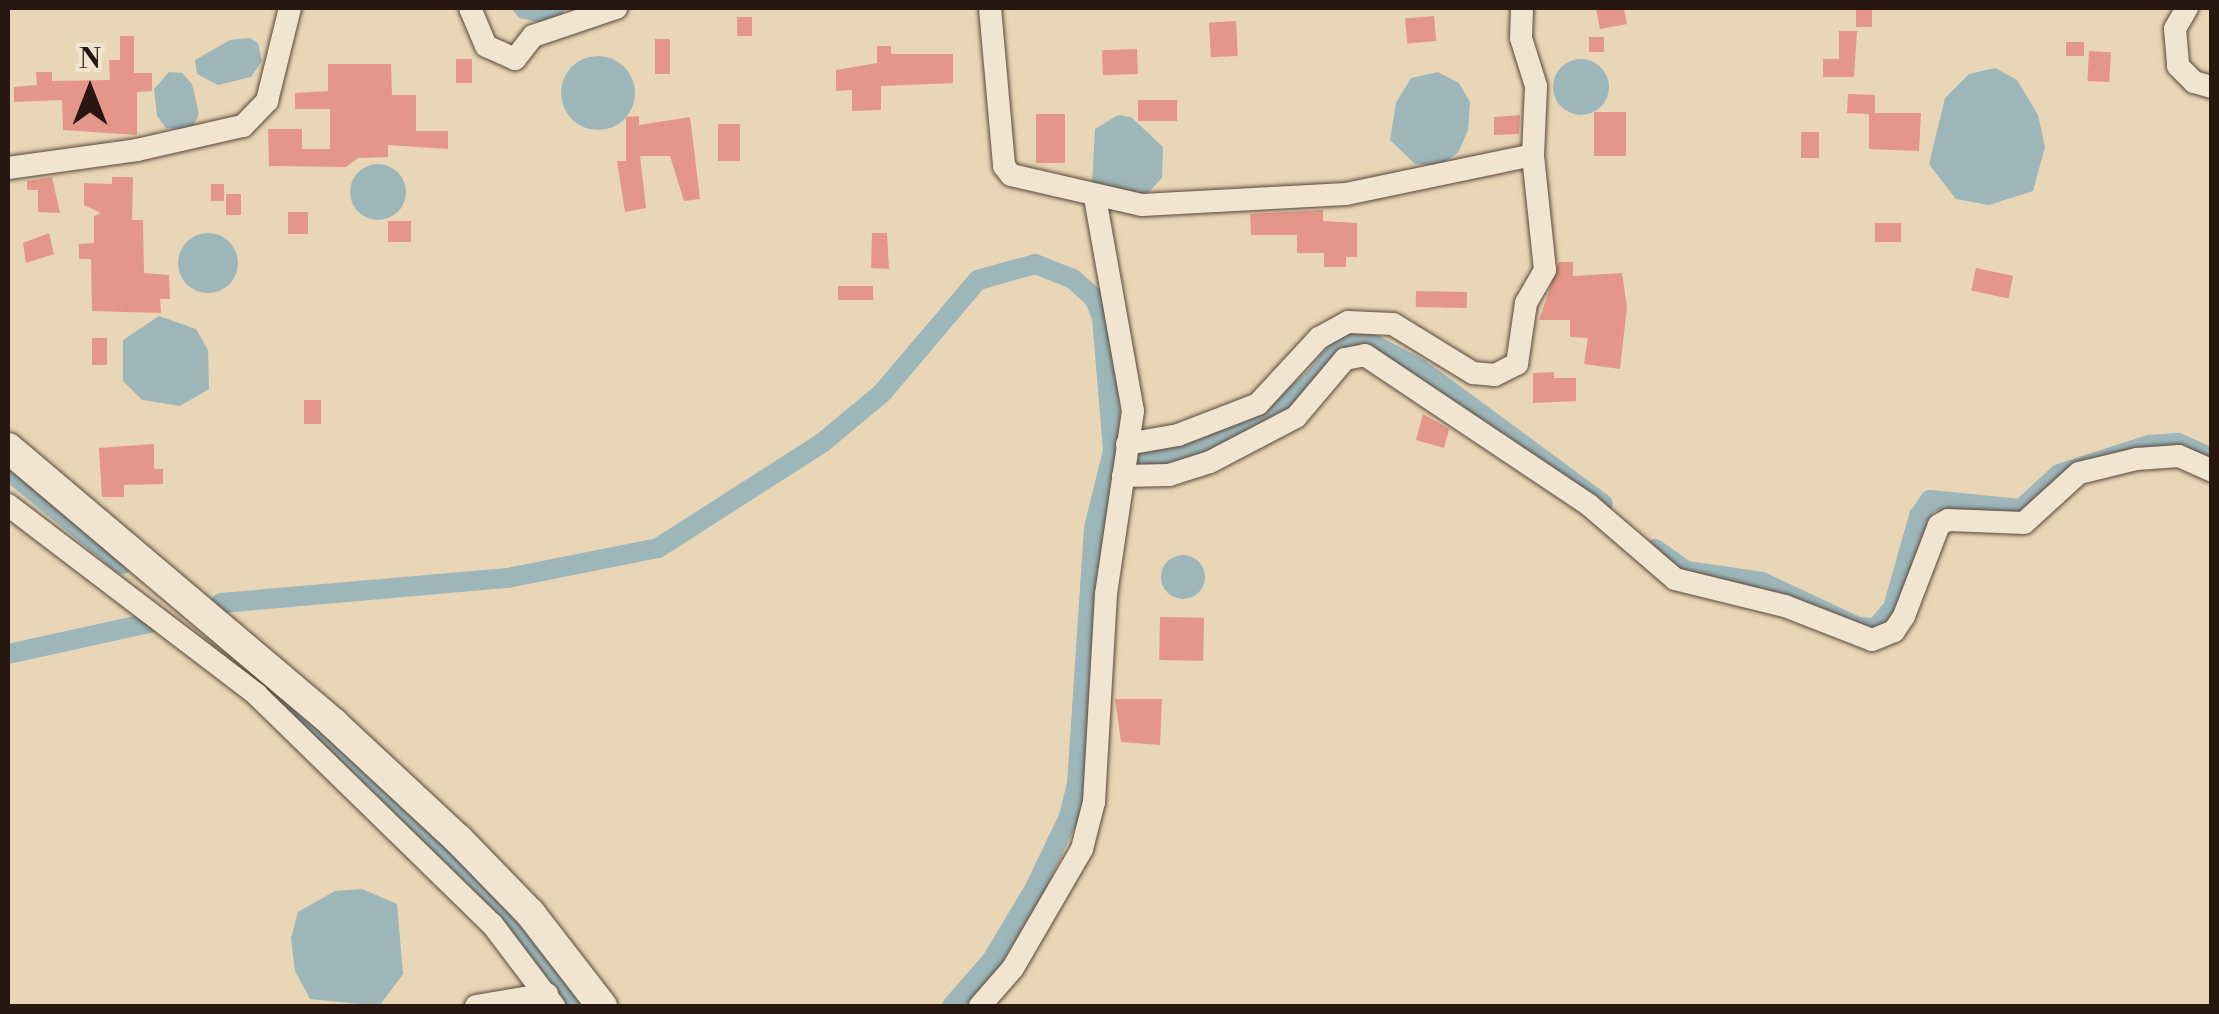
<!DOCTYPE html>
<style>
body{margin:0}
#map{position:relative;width:2219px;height:1014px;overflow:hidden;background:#e9d6b6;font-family:"Libre Bodoni",serif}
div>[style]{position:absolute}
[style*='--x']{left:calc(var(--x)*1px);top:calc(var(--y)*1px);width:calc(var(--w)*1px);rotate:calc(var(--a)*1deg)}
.water>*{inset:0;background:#9db6ba}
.round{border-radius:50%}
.canal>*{height:20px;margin:-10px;padding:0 10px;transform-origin:10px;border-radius:10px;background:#9db6ba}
.building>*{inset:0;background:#e49688;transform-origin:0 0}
.roads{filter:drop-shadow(0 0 2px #58473a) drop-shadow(0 0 2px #58473a)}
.street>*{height:22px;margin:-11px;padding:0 11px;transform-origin:11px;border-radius:11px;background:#f1e4d0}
.secondary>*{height:30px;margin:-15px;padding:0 15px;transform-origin:15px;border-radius:15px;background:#f1e4d0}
span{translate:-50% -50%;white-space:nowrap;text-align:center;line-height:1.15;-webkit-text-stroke:8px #f1e4d0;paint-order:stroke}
.frame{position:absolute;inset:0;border:10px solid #271710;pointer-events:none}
.north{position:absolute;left:40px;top:40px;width:100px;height:100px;-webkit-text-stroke:8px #f1e4d0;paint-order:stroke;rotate:0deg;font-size:28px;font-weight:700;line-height:40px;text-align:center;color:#271710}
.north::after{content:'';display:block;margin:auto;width:35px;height:45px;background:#271710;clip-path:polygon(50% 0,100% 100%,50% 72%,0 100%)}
</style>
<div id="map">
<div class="water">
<i style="clip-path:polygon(511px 8px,565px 8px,562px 17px,539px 22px,519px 18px)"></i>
<i style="clip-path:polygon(250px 38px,258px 43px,262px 61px,251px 77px,218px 85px,197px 74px,195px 60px,230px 40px)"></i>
<i class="round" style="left:561px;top:56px;width:74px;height:74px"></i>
<i class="round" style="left:1553px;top:59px;width:56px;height:56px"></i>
<i style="clip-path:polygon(1995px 68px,2017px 80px,2038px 115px,2045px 147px,2033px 191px,1989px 205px,1956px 199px,1929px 164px,1945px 98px,1969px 74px)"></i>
<i style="clip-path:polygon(169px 72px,182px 73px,192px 84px,199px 114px,191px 130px,166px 128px,157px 116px,154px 89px)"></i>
<i style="clip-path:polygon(1438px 72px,1459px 83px,1470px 102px,1468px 130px,1458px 153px,1438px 166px,1415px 164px,1390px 140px,1396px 103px,1411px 78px)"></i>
<i style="clip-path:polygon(1118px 115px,1131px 117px,1163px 147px,1162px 178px,1146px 195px,1092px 184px,1095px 129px)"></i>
<i class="round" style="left:350px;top:164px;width:56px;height:56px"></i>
<i class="round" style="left:178px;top:233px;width:60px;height:60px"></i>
<i style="clip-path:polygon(159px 316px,196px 329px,208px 350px,209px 389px,180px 406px,142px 400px,123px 381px,123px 340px)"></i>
<i class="round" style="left:1161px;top:555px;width:44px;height:44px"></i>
<i style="clip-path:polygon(362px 889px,397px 904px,403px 974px,379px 1006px,310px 999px,295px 971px,291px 938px,298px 912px,335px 891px)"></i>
</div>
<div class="canal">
<i style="--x:1138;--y:461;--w:80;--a:-14.6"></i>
<i style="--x:1215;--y:441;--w:55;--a:-25.6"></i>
<i style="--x:1265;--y:417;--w:56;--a:-37.1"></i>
<i style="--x:1310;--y:383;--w:55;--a:-49.4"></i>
<i style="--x:1346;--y:341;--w:15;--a:-11"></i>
<i style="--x:1361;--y:338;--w:67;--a:27.7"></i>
<i style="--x:1420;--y:369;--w:227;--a:36.4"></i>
<i style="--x:8;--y:470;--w:148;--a:39.5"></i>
<i style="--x:1655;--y:549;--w:39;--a:35"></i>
<i style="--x:1687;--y:571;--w:76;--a:8.3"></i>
<i style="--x:1762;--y:582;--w:106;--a:25.1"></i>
<i style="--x:1858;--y:627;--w:18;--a:3"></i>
<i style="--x:1876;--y:628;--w:26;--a:-50"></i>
<i style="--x:1893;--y:608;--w:96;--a:-74.2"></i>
<i style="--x:1919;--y:516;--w:19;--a:-55"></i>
<i style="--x:1930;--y:500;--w:91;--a:5.6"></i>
<i style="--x:2021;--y:509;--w:52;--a:-42.6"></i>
<i style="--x:2059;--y:474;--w:95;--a:-17.9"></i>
<i style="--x:2149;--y:445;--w:29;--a:-4"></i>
<i style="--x:2178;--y:443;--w:37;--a:24"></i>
<i style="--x:221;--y:603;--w:288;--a:-5"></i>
<i style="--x:508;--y:578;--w:153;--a:-11.3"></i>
<i style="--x:658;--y:548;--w:195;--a:-32.6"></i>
<i style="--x:822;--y:443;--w:78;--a:-39.8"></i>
<i style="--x:882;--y:393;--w:148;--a:-49.7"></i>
<i style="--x:978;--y:280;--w:59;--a:-15.7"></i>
<i style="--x:1035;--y:264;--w:41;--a:21.5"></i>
<i style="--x:1073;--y:279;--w:28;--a:42"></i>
<i style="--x:1094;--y:298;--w:21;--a:67"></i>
<i style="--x:1102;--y:317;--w:134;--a:85.3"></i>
<i style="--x:1113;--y:451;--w:79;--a:103.9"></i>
<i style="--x:1094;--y:528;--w:257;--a:93.8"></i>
<i style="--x:1077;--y:784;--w:36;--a:104"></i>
<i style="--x:1068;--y:819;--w:76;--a:115.6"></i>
<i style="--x:1035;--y:888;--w:84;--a:120.8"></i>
<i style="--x:992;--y:960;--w:61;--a:131"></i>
<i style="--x:8;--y:654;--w:148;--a:-12.4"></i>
<i style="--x:286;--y:702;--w:127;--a:41.8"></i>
<i style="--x:381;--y:787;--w:153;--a:45.8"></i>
<i style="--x:488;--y:897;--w:139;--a:51.7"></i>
</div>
<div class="building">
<i style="clip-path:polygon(1596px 8px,1624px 8px,1627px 24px,1600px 29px)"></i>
<i style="left:1856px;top:8px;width:16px;height:19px"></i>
<i style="left:1434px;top:16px;width:25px;height:29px;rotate:85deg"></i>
<i style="left:737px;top:17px;width:15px;height:19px"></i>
<i style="left:1236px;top:21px;width:35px;height:27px;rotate:87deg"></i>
<i style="clip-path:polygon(1839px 31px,1857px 31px,1854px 77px,1823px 77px,1823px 59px,1839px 59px)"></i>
<i style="clip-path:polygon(120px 36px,134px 36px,134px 73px,152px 73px,152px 91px,137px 92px,137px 135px,63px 130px,62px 100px,14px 102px,14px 87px,37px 85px,36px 72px,52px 72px,52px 81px,110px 80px,109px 60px,120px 60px)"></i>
<i style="left:1589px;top:37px;width:15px;height:15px"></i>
<i style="left:655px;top:39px;width:15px;height:35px"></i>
<i style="left:2066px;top:42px;width:18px;height:14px"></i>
<i style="clip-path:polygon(877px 46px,891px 46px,891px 54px,953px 54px,953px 83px,881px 86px,881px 110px,852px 111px,852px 90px,836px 91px,836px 70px,877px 63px)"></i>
<i style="left:1137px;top:49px;width:25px;height:35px;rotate:88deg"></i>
<i style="left:2089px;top:51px;width:22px;height:30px;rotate:3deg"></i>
<i style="left:456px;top:59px;width:16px;height:24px"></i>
<i style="clip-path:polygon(328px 64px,391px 64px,392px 95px,416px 95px,416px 131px,448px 131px,448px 149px,388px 145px,388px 157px,358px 158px,346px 167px,269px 166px,268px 129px,302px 129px,302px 149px,330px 149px,330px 109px,295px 109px,295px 93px,328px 91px)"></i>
<i style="clip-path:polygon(1848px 94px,1875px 95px,1875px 113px,1921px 113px,1919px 151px,1869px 149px,1869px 114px,1847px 113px)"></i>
<i style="left:1138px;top:100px;width:39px;height:21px"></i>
<i style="left:1594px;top:112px;width:32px;height:44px"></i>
<i style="left:1036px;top:114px;width:29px;height:49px"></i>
<i style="clip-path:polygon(1520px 115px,1519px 134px,1494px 135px,1494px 117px)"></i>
<i style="clip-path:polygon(639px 116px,639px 125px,690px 117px,700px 199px,684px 201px,670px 156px,640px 156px,646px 208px,625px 212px,617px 161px,626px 161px,626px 117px)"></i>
<i style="left:718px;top:124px;width:22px;height:37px"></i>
<i style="left:1801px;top:132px;width:18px;height:26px"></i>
<i style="clip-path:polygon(52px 177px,60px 213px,38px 212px,38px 190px,27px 190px,27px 181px)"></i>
<i style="clip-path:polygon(112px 177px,133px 177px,132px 220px,143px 220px,144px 273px,169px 275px,170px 299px,160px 299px,161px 313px,92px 311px,91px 259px,79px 259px,79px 244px,94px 243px,94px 216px,101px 213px,84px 205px,84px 183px,112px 184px)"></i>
<i style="left:211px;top:184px;width:13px;height:17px"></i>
<i style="left:226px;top:194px;width:15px;height:21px"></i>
<i style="clip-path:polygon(1323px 210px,1323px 221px,1357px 223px,1357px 257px,1346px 257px,1346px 267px,1324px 267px,1324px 253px,1297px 253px,1297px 235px,1251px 235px,1250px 214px)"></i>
<i style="left:288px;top:212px;width:20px;height:22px"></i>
<i style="left:388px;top:221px;width:23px;height:21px"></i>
<i style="left:1875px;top:223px;width:26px;height:19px"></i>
<i style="clip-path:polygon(49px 233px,54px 254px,26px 263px,23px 243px)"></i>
<i style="clip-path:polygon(872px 233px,887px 233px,889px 269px,871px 268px)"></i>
<i style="clip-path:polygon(1559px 262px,1573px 262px,1573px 276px,1622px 273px,1627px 307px,1620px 369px,1584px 364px,1588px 338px,1570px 337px,1570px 320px,1539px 320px)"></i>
<i style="left:1976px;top:268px;width:38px;height:23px;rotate:12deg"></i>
<i style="left:838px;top:286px;width:35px;height:14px"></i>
<i style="left:1416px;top:291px;width:51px;height:16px;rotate:1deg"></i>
<i style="left:92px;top:338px;width:15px;height:27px"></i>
<i style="clip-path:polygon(1554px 372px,1554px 378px,1576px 378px,1576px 401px,1533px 403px,1533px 373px)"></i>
<i style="left:304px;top:400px;width:17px;height:24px"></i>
<i style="clip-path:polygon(1423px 414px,1449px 429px,1444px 448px,1416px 440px)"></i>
<i style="clip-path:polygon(154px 444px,154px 469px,163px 469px,163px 484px,124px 485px,124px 497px,102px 497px,99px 448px)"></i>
<i style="left:1160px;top:617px;width:44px;height:43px;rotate:1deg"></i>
<i style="clip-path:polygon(1115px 699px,1162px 699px,1160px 745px,1121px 742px)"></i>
</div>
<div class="roads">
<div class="street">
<i style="--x:470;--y:8;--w:41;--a:67.2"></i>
<i style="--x:486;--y:46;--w:32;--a:24"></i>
<i style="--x:515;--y:59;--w:29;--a:-52"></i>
<i style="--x:533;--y:36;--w:88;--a:-18.6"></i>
<i style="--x:990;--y:8;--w:159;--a:84.9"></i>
<i style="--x:1004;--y:166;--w:11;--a:52"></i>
<i style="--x:1011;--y:175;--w:134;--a:12.9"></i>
<i style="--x:1142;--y:205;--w:204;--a:-3.1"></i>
<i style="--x:1346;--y:194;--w:191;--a:-11.8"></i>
<i style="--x:1533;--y:155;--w:69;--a:-87.5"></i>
<i style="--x:1536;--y:86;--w:50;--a:-107.4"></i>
<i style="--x:1521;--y:38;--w:30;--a:-88"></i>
<i style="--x:2187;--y:8;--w:24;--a:120"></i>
<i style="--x:2175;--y:29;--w:37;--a:85"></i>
<i style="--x:2178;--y:66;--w:23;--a:45"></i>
<i style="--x:2194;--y:82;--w:19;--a:16"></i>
<i style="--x:8;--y:168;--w:130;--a:-7.9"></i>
<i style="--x:137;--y:150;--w:109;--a:-12.8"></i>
<i style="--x:243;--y:126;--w:35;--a:-46"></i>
<i style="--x:267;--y:101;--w:96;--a:-76.1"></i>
<i style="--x:1127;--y:444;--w:52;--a:-10"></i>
<i style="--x:1178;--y:435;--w:86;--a:-21.2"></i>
<i style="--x:1258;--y:404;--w:90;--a:-47.3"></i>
<i style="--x:1319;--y:338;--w:33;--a:-29"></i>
<i style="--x:1348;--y:322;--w:45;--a:2.5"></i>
<i style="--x:1393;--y:324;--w:94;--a:31.5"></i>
<i style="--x:1473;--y:373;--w:22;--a:5"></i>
<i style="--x:1495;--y:375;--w:25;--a:-27"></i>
<i style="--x:1517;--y:364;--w:62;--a:-81.6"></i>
<i style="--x:1526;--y:303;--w:38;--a:-60"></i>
<i style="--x:1545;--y:270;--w:116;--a:-96"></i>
<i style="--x:1123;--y:476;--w:46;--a:-1.2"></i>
<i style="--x:1169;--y:475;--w:43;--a:-17.6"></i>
<i style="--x:1210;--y:462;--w:97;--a:-27.6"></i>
<i style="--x:1296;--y:417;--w:76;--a:-49.8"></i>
<i style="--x:1345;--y:359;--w:20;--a:-11"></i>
<i style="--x:1365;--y:355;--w:270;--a:33.8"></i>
<i style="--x:1589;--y:505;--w:113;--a:40.7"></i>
<i style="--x:1675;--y:579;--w:113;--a:13.8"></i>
<i style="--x:1785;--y:606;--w:93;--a:21.3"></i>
<i style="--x:1872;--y:640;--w:24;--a:-22"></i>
<i style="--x:1894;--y:631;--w:18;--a:-56"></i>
<i style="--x:1904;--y:616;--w:97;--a:-69"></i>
<i style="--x:1939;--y:525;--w:10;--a:-29"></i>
<i style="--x:1948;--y:520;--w:76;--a:2.3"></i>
<i style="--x:2024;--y:523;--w:74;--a:-42.3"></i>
<i style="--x:2079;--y:473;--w:60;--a:-13.6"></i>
<i style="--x:2137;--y:459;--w:42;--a:-4.1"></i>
<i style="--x:2179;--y:456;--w:36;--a:24"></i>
<i style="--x:8;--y:505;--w:313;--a:37.3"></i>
<i style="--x:257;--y:695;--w:328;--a:44.3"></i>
<i style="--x:492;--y:924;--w:103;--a:52.9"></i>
<i style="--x:476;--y:1006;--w:72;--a:-9.6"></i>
<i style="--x:980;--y:1006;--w:50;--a:-49"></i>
<i style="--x:1013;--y:968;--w:138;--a:-59.9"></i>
<i style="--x:1082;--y:849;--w:49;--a:-75.7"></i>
<i style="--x:1094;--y:802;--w:208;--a:-86.7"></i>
<i style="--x:1106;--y:594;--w:185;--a:-81.6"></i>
<i style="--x:1133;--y:411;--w:216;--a:-100.1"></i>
</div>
<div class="secondary">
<i style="--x:8;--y:448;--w:426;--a:40.2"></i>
<i style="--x:333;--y:723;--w:171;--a:42.9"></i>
<i style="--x:458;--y:839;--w:103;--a:45.8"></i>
<i style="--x:530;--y:913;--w:118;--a:52.3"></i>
</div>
</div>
<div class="frame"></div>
<div class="north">N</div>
</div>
